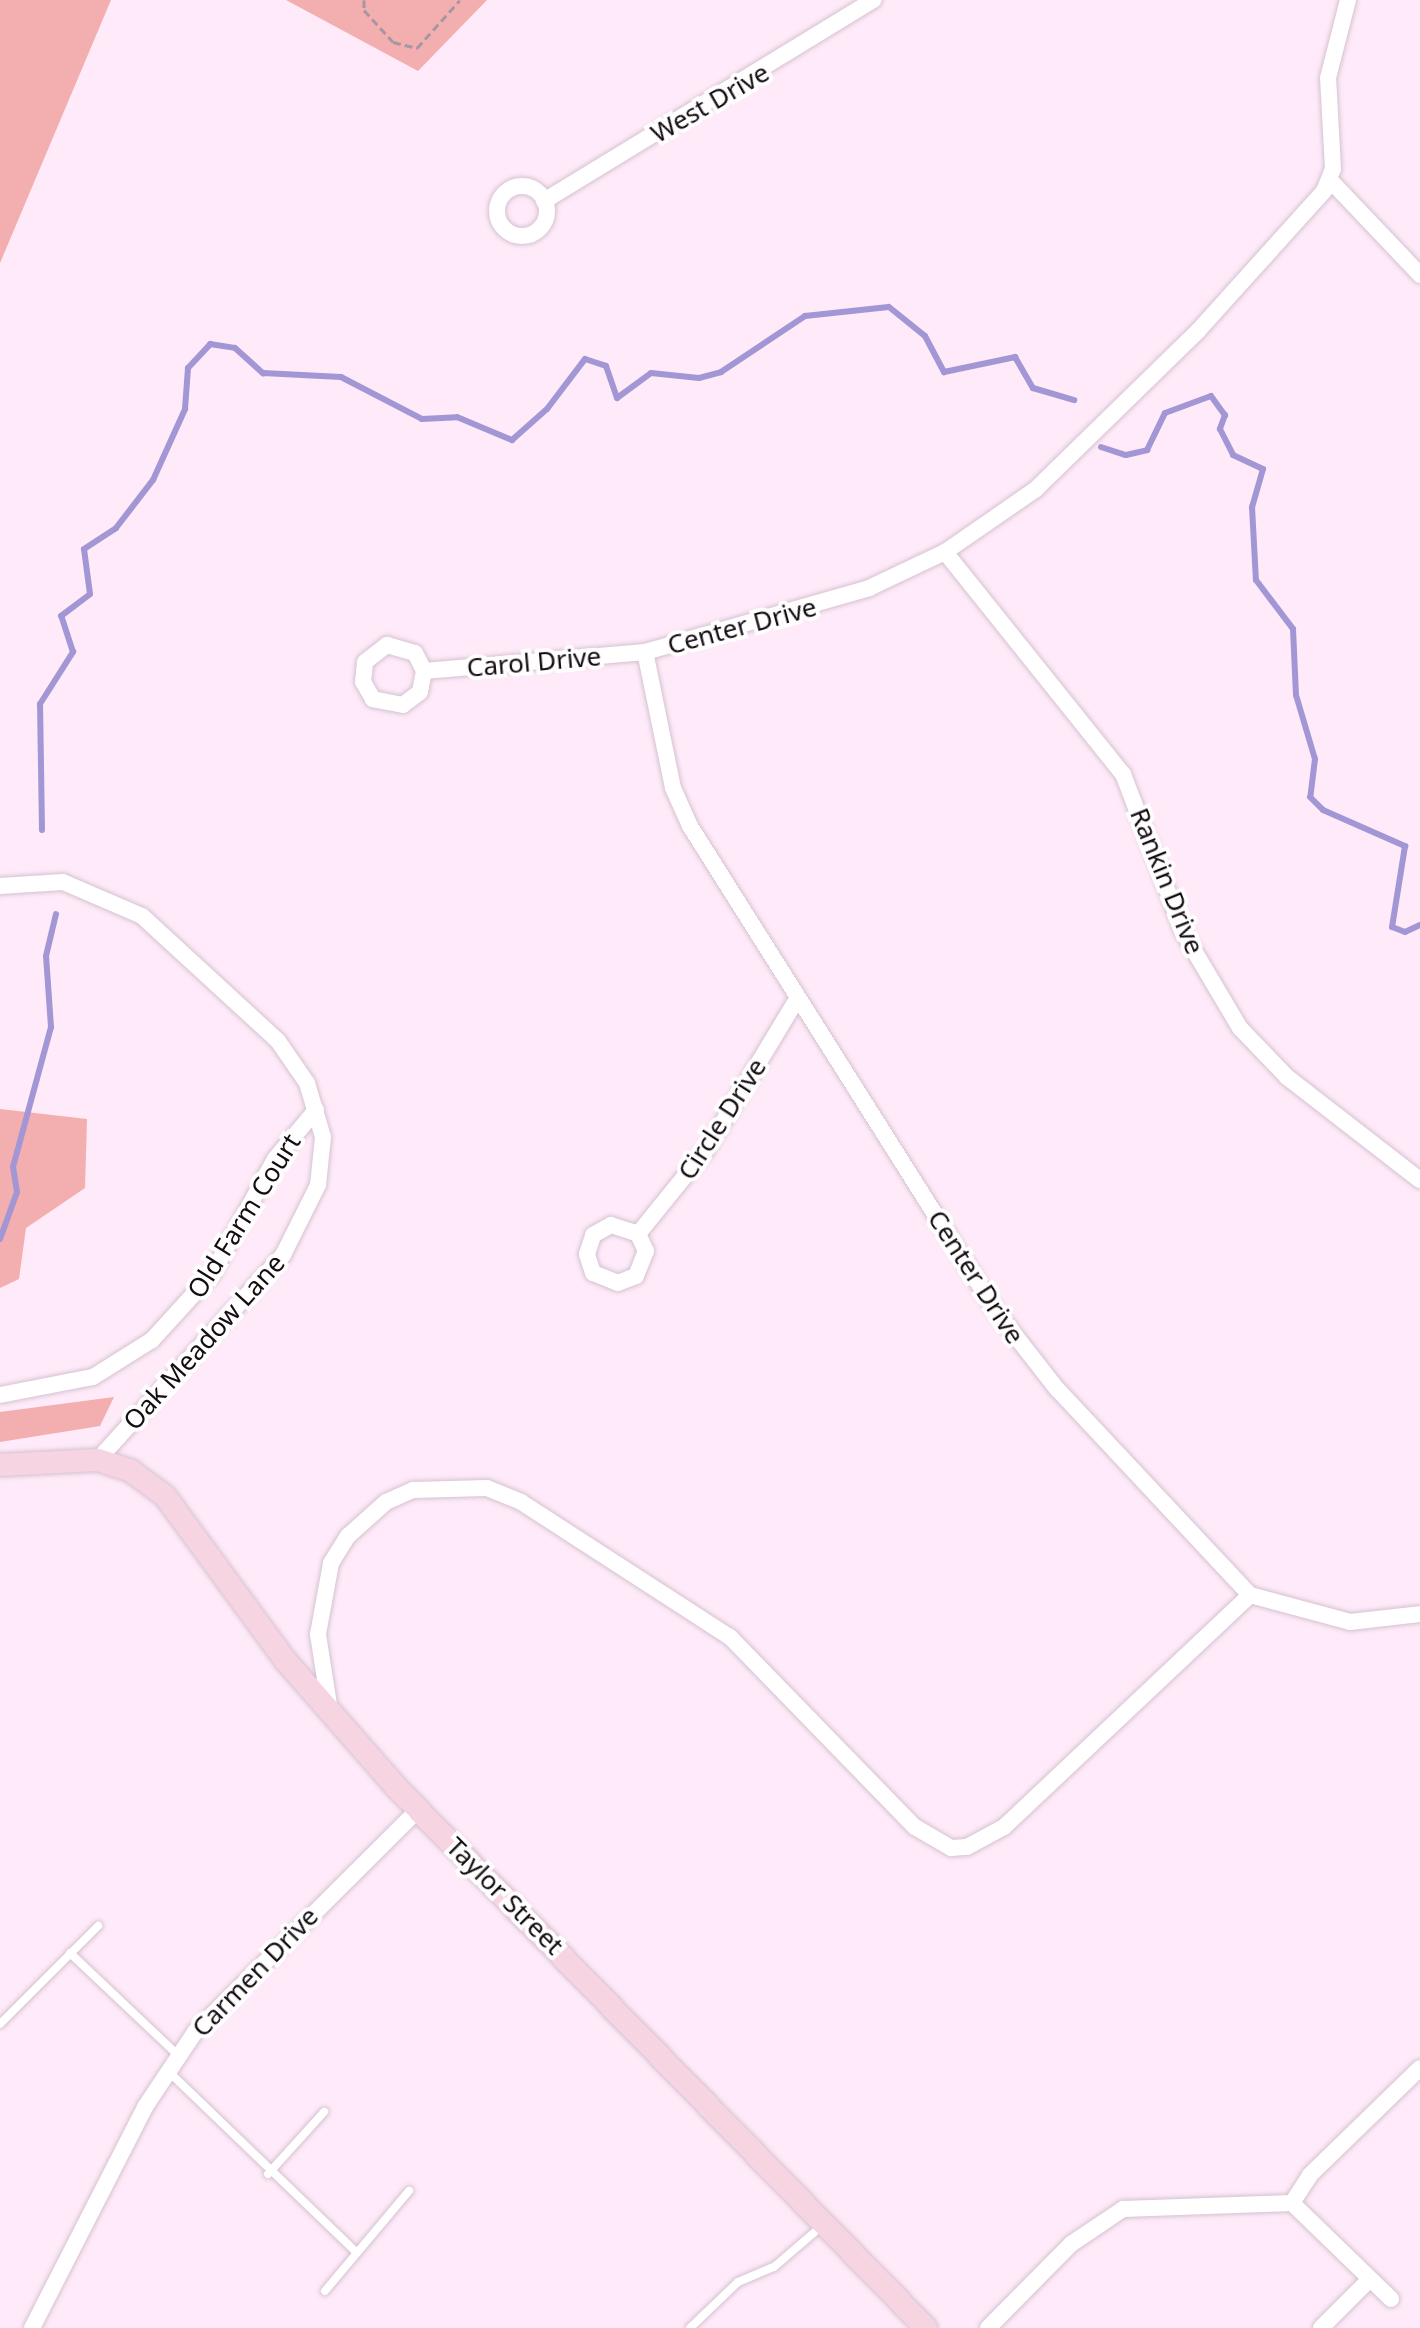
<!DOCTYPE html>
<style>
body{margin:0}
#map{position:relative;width:1420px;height:2328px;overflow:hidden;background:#feeaf9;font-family:"Noto Sans",sans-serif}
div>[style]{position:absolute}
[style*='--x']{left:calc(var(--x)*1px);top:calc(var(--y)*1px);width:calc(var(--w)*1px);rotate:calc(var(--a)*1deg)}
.green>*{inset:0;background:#f3aeaf}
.stream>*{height:6px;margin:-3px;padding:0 3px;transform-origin:3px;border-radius:3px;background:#a296d5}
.path>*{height:3px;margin-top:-1.5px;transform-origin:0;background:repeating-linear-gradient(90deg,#a697a2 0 8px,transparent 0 12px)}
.roads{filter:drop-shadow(0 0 2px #d5c2d0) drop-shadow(0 0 2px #d5c2d0)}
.lane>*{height:8px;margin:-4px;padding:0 4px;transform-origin:4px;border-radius:4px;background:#fff}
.street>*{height:16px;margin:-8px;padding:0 8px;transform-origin:8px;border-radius:8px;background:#fff}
.street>.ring{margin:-8px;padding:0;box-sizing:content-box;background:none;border:16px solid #fff;border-radius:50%}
.secondary>*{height:22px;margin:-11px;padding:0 11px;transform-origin:11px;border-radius:11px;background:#f7d4e2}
span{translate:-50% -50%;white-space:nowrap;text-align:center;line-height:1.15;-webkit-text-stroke:8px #fefefe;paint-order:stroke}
.street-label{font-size:26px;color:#130c11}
</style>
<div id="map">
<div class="green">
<i style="clip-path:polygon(0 0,111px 0,0 263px)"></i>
<i style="clip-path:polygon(286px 0,487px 0,418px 71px)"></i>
<i style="clip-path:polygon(0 1109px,87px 1119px,85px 1188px,26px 1228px,19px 1279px,0 1288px)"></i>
<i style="clip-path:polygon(114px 1397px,100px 1426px,0 1442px,0 1412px)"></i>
</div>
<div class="stream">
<i style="--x:1101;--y:447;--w:26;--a:18"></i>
<i style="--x:1126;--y:455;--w:22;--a:-13"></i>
<i style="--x:1147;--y:450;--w:41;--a:-64.1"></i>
<i style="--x:1165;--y:413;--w:49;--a:-20.3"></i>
<i style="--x:1211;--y:396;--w:24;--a:54"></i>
<i style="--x:1225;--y:415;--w:15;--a:110"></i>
<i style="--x:1220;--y:429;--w:29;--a:63"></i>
<i style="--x:1233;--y:455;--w:33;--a:25"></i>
<i style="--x:1263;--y:469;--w:40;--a:106"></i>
<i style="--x:1252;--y:507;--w:73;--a:86.9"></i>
<i style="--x:1256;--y:580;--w:61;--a:52.9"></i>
<i style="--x:1293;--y:629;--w:66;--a:87.4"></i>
<i style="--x:1296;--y:695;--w:67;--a:73.5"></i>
<i style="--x:1315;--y:759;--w:38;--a:97"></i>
<i style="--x:1310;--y:797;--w:18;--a:45"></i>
<i style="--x:1323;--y:810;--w:90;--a:23.7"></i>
<i style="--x:1405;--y:846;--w:82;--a:99.1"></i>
<i style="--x:1392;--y:927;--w:14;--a:21"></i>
<i style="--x:1405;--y:932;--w:17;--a:-25"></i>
<i style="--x:42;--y:830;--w:126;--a:-90.9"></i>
<i style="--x:40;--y:704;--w:62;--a:-57.6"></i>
<i style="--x:73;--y:652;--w:38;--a:-108"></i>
<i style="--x:61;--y:616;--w:36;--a:-37"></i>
<i style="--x:90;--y:594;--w:45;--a:-97.6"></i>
<i style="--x:84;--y:549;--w:38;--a:-33"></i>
<i style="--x:116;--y:528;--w:61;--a:-52.4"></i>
<i style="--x:153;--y:480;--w:78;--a:-65.7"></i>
<i style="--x:185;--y:409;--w:41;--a:-85.8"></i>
<i style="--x:188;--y:368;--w:33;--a:-47"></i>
<i style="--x:210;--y:344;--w:25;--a:9"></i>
<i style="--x:235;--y:348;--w:38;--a:42"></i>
<i style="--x:263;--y:373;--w:78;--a:2.9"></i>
<i style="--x:341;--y:377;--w:91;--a:27.4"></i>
<i style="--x:422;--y:419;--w:35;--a:-3"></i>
<i style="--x:457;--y:417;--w:60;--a:22.7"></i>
<i style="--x:512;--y:440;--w:47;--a:-41.5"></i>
<i style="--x:547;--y:409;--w:63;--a:-52.8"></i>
<i style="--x:585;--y:359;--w:22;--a:18"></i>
<i style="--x:606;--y:366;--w:34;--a:71"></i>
<i style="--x:617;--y:398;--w:42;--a:-36.3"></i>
<i style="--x:651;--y:373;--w:48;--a:5.9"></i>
<i style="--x:699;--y:378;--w:23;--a:-15"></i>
<i style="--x:721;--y:372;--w:101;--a:-33.7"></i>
<i style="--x:805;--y:316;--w:84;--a:-6.1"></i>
<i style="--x:889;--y:307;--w:46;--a:38.9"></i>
<i style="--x:925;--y:336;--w:41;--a:62.2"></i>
<i style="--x:944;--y:372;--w:73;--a:-11.9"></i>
<i style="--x:1015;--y:357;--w:36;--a:60"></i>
<i style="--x:1033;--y:388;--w:43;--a:16.3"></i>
<i style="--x:0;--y:1239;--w:50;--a:-70.1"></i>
<i style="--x:17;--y:1192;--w:25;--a:-99"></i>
<i style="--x:13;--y:1167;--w:145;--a:-74.8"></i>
<i style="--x:51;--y:1027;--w:71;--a:-94"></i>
<i style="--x:46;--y:956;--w:43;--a:-76.6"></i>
</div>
<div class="path">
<i style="--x:364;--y:0;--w:10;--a:90"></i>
<i style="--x:364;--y:10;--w:43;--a:47.8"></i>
<i style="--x:393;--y:42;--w:25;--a:14"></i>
<i style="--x:417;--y:48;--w:64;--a:-48.1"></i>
</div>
<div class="roads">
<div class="lane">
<i style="--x:70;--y:1953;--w:149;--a:43.4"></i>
<i style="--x:0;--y:2024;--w:139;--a:-45"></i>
<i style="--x:168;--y:2071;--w:262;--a:43.9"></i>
<i style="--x:268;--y:2174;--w:84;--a:-47.9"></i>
<i style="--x:325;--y:2291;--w:131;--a:-50"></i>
<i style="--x:690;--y:2328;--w:66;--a:-43.8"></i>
<i style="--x:738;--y:2282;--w:39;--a:-23"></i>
<i style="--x:774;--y:2267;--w:66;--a:-40.7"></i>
</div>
<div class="street">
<i style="--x:1330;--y:180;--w:131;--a:46.5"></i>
<i class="ring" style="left:497px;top:186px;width:34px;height:34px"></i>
<i style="--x:544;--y:201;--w:386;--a:-31.4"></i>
<i style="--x:945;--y:552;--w:285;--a:51.3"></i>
<i style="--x:1123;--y:774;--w:169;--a:69.2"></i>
<i style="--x:1183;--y:932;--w:112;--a:59.3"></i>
<i style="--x:1240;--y:1028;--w:68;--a:46.2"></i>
<i style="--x:1287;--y:1077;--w:168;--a:37.8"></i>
<i style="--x:424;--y:671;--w:21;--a:101"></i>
<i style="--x:420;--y:692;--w:21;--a:143"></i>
<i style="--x:403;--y:705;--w:31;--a:-169"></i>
<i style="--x:373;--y:699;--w:20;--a:-120"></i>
<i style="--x:363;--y:682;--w:20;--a:-84"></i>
<i style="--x:365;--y:662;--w:28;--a:-38"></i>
<i style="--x:387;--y:645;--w:29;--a:16"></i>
<i style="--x:415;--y:653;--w:20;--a:63"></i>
<i style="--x:424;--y:671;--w:222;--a:-4.9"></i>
<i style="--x:0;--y:886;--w:63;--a:-3.6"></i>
<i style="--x:63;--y:882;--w:86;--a:23.3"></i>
<i style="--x:142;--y:916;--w:185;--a:42.6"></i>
<i style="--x:278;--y:1041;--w:51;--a:55.4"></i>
<i style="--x:307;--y:1083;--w:56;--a:73.5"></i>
<i style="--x:323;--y:1137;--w:48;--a:95.9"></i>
<i style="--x:318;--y:1185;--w:78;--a:116.6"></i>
<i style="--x:283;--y:1255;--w:276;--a:132.1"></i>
<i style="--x:638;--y:1234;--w:19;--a:65"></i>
<i style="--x:646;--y:1251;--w:27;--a:112"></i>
<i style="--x:636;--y:1276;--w:19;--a:159"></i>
<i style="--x:618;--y:1283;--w:27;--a:-158"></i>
<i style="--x:593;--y:1273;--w:20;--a:-108"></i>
<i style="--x:587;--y:1254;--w:20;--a:-72"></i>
<i style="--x:593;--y:1235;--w:21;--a:-29"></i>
<i style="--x:611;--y:1225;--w:28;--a:18"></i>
<i style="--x:638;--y:1234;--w:108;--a:-51"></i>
<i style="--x:706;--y:1150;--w:176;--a:-58.9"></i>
<i style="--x:0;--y:1395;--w:95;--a:-11"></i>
<i style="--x:93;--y:1377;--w:70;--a:-32.1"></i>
<i style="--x:152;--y:1340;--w:89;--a:-47.7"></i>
<i style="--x:212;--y:1274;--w:131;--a:-61.3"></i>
<i style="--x:275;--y:1159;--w:64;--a:-50.1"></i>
<i style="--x:1250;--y:1595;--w:104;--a:15.1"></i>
<i style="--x:1350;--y:1622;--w:70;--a:-6.5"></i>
<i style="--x:330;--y:1711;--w:78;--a:-98.9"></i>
<i style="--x:318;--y:1634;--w:72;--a:-79.6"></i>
<i style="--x:331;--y:1563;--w:32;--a:-58"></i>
<i style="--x:348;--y:1536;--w:51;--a:-41.8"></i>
<i style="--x:386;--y:1502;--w:30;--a:-24"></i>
<i style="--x:413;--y:1490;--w:74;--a:-1.5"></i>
<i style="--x:487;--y:1488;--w:37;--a:22"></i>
<i style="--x:521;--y:1502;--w:249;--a:32.9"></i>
<i style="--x:730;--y:1637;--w:265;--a:45.8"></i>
<i style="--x:915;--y:1827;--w:42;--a:30.3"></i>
<i style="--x:951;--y:1848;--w:16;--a:-4"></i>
<i style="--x:967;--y:1847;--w:42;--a:-28.4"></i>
<i style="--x:1004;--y:1827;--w:338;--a:-43.3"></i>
<i style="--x:1250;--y:1595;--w:282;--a:-133.1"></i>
<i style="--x:1057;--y:1389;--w:99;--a:-128"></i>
<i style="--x:996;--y:1311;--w:573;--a:-122.25"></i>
<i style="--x:690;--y:826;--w:42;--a:-114.1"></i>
<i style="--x:673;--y:788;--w:139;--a:-101.6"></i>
<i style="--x:645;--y:652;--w:233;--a:-15.9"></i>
<i style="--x:869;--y:588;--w:84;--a:-25.3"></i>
<i style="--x:945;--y:552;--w:111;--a:-34.7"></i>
<i style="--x:1036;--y:489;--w:225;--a:-44.3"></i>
<i style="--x:1197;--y:332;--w:190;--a:-48"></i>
<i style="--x:1324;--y:191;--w:24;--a:-68"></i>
<i style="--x:1333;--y:169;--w:91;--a:-93.1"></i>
<i style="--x:1328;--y:78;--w:81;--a:-75.6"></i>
<i style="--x:1292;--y:2203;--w:138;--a:44.1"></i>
<i style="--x:32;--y:2328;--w:248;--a:-62.9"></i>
<i style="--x:145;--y:2107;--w:90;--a:-56.3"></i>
<i style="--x:195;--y:2032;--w:316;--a:-44.9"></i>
<i style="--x:988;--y:2328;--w:118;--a:-45.3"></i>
<i style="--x:1071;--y:2244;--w:63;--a:-33.9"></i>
<i style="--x:1123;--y:2209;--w:169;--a:-2"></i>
<i style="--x:1292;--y:2203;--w:33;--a:-57"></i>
<i style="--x:1310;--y:2175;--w:153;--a:-44.2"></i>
<i style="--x:1321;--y:2328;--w:69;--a:-45"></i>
</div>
<div class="secondary">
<i style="--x:0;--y:1465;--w:98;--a:-2.9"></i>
<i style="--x:98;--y:1460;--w:35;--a:18"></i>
<i style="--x:131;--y:1471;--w:42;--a:36.3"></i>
<i style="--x:165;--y:1496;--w:203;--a:53.8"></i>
<i style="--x:285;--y:1660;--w:169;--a:48.8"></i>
<i style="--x:396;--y:1787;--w:757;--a:45.59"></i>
</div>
</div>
<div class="street-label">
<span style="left:710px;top:103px;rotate:-30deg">West Drive</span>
<span style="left:742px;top:626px;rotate:-15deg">Center Drive</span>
<span style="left:534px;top:662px;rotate:-5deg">Carol Drive</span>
<span style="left:1167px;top:881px;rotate:68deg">Rankin Drive</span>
<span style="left:722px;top:1119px;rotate:-57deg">Circle Drive</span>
<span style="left:244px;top:1216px;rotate:-58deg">Old Farm Court</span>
<span style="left:976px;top:1277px;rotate:57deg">Center Drive</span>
<span style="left:204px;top:1342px;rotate:-48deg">Oak Meadow Lane</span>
<span style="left:505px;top:1896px;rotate:45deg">Taylor Street</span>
<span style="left:255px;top:1972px;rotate:-46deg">Carmen Drive</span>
</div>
</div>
